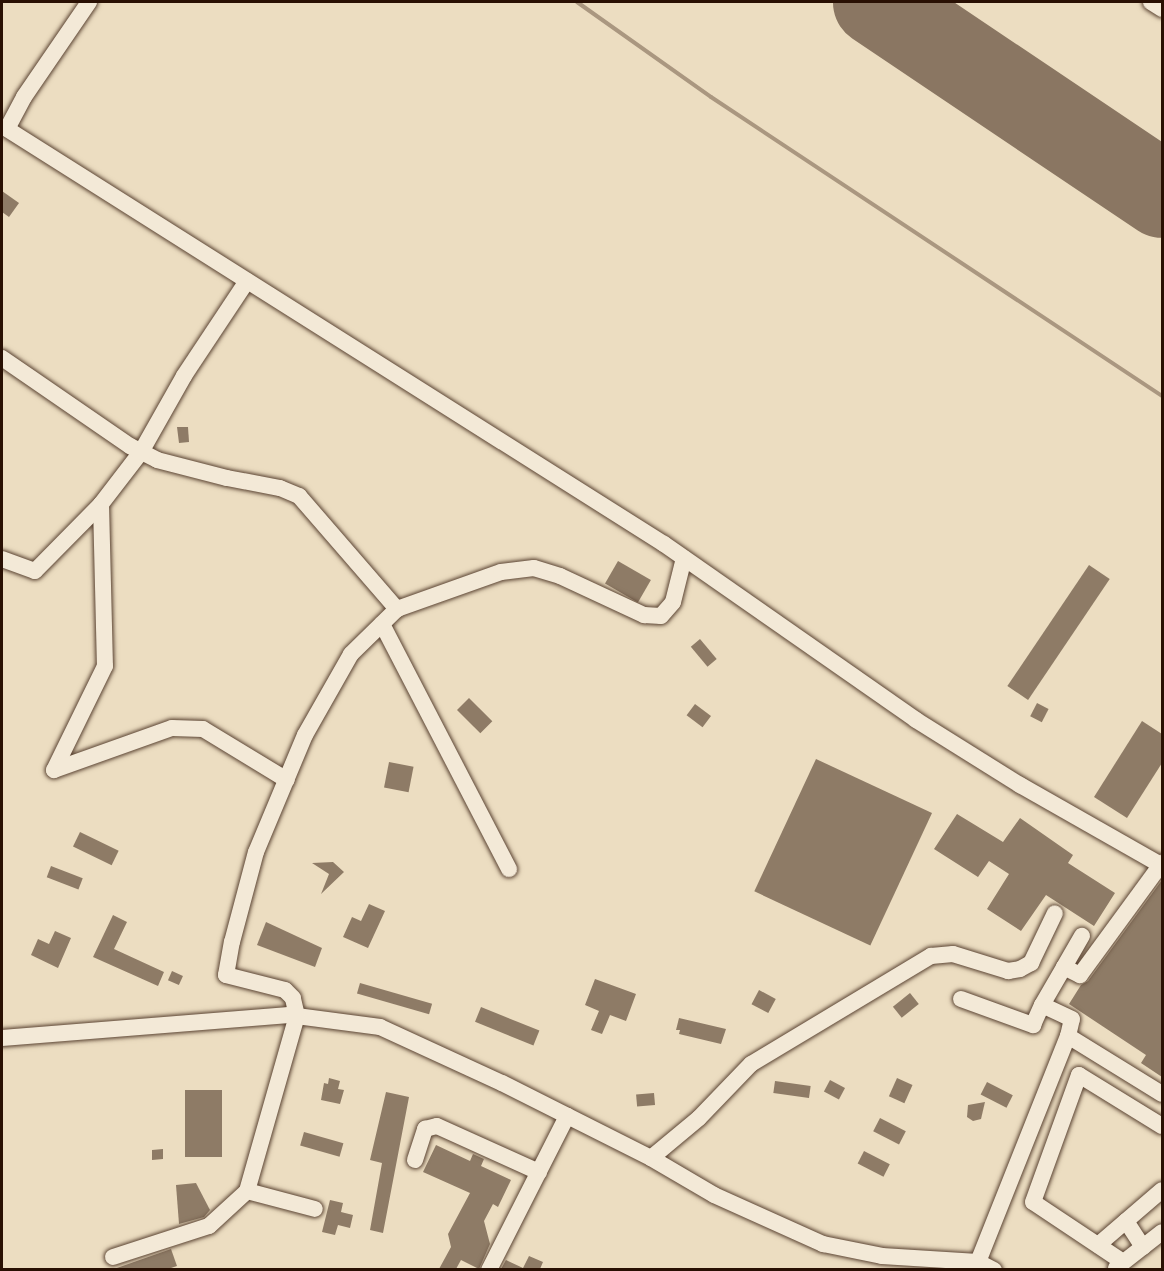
<!DOCTYPE html>
<style>
body{margin:0}
#map{position:relative;width:1164px;height:1271px;overflow:hidden;background:#ecddc1;font-family:"IM FELL Double Pica",serif}
div>[style]{position:absolute}
[style*='--x']{left:calc(var(--x)*1px);top:calc(var(--y)*1px);width:calc(var(--w)*1px);rotate:calc(var(--a)*1deg)}
.stream>*{height:4px;margin:-2px;padding:0 2px;transform-origin:2px;border-radius:2px;background:#aa9780}
.runway>*{height:87px;margin:-43.5px;padding:0 43.5px;transform-origin:43.5px;border-radius:43.5px;background:#8a7662}
.building>*{inset:0;background:#8e7b66;transform-origin:0 0}
.roads{filter:drop-shadow(0 0 2px #5a4332) drop-shadow(0 0 2px #5a4332)}
.minor>*{height:16px;margin:-8px;padding:0 8px;transform-origin:8px;border-radius:8px;background:#f3e9d7}
span{translate:-50% -50%;white-space:nowrap;text-align:center;line-height:1.15;-webkit-text-stroke:6px #f3e9d7;paint-order:stroke}
.frame{position:absolute;inset:0;border:3px solid #291003;pointer-events:none}
</style>
<div id="map">
<div class="stream">
<i style="--x:577;--y:2;--w:164;--a:35.3"></i>
<i style="--x:711;--y:97;--w:541;--a:33.54"></i>
</div>
<div class="runway">
<i style="--x:876;--y:2;--w:344;--a:33.9"></i>
</div>
<div class="building">
<i style="clip-path:polygon(2px 191px,19px 203px,9px 217px,2px 212px)"></i>
<i style="clip-path:polygon(177px 427px,188px 427px,189px 442px,179px 443px)"></i>
<i style="left:618px;top:561px;width:38px;height:26px;rotate:30deg"></i>
<i style="left:1089px;top:565px;width:25px;height:146px;rotate:34deg"></i>
<i style="left:700px;top:639px;width:26px;height:12px;rotate:50deg"></i>
<i style="left:469px;top:698px;width:33px;height:17px;rotate:45deg"></i>
<i style="left:1037px;top:703px;width:13px;height:15px;rotate:27deg"></i>
<i style="left:695px;top:704px;width:20px;height:14px;rotate:37deg"></i>
<i style="clip-path:polygon(1142px 721px,1162px 734px,1162px 763px,1127px 818px,1094px 797px)"></i>
<i style="left:816px;top:759px;width:128px;height:146px;rotate:25deg"></i>
<i style="left:389px;top:762px;width:25px;height:26px;rotate:11deg"></i>
<i style="clip-path:polygon(957px 814px,1003px 842px,1020px 818px,1073px 855px,1068px 863px,1115px 893px,1094px 926px,1046px 895px,1021px 931px,987px 909px,1009px 874px,989px 861px,978px 877px,934px 849px)"></i>
<i style="left:80px;top:832px;width:43px;height:16px;rotate:26deg"></i>
<i style="clip-path:polygon(333px 862px,344px 872px,321px 894px,329px 874px,312px 863px)"></i>
<i style="left:51px;top:866px;width:34px;height:12px;rotate:21deg"></i>
<i style="clip-path:polygon(1162px 880px,1162px 1077px,1141px 1063px,1146px 1055px,1069px 1004px,1081px 985px,1088px 981px)"></i>
<i style="clip-path:polygon(369px 904px,385px 911px,368px 948px,343px 937px,352px 917px,361px 921px)"></i>
<i style="clip-path:polygon(113px 915px,127px 922px,114px 949px,164px 972px,158px 986px,93px 957px)"></i>
<i style="clip-path:polygon(266px 922px,322px 948px,315px 967px,257px 945px)"></i>
<i style="clip-path:polygon(55px 931px,71px 938px,58px 968px,31px 955px,38px 939px,49px 944px)"></i>
<i style="left:172px;top:971px;width:12px;height:10px;rotate:24deg"></i>
<i style="clip-path:polygon(595px 979px,636px 994px,626px 1021px,610px 1015px,602px 1034px,591px 1030px,599px 1011px,585px 1005px)"></i>
<i style="left:360px;top:983px;width:75px;height:11px;rotate:16deg"></i>
<i style="left:759px;top:990px;width:19px;height:16px;rotate:28deg"></i>
<i style="left:910px;top:993px;width:14px;height:22px;rotate:51deg"></i>
<i style="left:481px;top:1007px;width:63px;height:16px;rotate:22deg"></i>
<i style="clip-path:polygon(679px 1018px,726px 1029px,721px 1044px,679px 1034px,680px 1030px,676px 1030px)"></i>
<i style="clip-path:polygon(329px 1078px,340px 1081px,338px 1089px,344px 1090px,340px 1104px,321px 1100px,324px 1083px,328px 1084px)"></i>
<i style="left:897px;top:1078px;width:17px;height:20px;rotate:24deg"></i>
<i style="left:830px;top:1080px;width:17px;height:13px;rotate:28deg"></i>
<i style="left:775px;top:1081px;width:36px;height:12px;rotate:8deg"></i>
<i style="left:987px;top:1082px;width:29px;height:14px;rotate:27deg"></i>
<i style="left:185px;top:1090px;width:37px;height:67px"></i>
<i style="clip-path:polygon(386px 1092px,409px 1097px,383px 1233px,370px 1230px,382px 1163px,370px 1160px)"></i>
<i style="left:654px;top:1093px;width:12px;height:18px;rotate:85deg"></i>
<i style="clip-path:polygon(985px 1102px,981px 1119px,973px 1121px,967px 1117px,968px 1105px)"></i>
<i style="left:880px;top:1118px;width:29px;height:15px;rotate:27deg"></i>
<i style="left:304px;top:1132px;width:41px;height:14px;rotate:16deg"></i>
<i style="clip-path:polygon(436px 1145px,470px 1161px,473px 1154px,484px 1159px,481px 1166px,511px 1180px,498px 1207px,493px 1204px,484px 1221px,490px 1244px,479px 1269px,461px 1260px,456px 1269px,439px 1269px,451px 1247px,448px 1234px,470px 1193px,423px 1172px)"></i>
<i style="clip-path:polygon(163px 1149px,163px 1159px,152px 1160px,152px 1150px)"></i>
<i style="left:864px;top:1151px;width:29px;height:14px;rotate:27deg"></i>
<i style="clip-path:polygon(196px 1183px,210px 1210px,204px 1217px,179px 1224px,176px 1185px)"></i>
<i style="clip-path:polygon(330px 1200px,343px 1203px,341px 1212px,353px 1215px,350px 1228px,338px 1225px,335px 1235px,322px 1232px)"></i>
<i style="clip-path:polygon(171px 1249px,177px 1266px,168px 1269px,114px 1269px)"></i>
<i style="clip-path:polygon(529px 1256px,543px 1262px,540px 1269px,501px 1269px,506px 1260px,523px 1268px)"></i>
</div>
<div class="roads">
<div class="minor">
<i style="--x:89;--y:2;--w:115;--a:124.4"></i>
<i style="--x:24;--y:97;--w:36;--a:118"></i>
<i style="--x:7;--y:129;--w:777;--a:32.28"></i>
<i style="--x:664;--y:544;--w:307;--a:34.9"></i>
<i style="--x:916;--y:720;--w:123;--a:32"></i>
<i style="--x:1020;--y:785;--w:162;--a:29.6"></i>
<i style="--x:1151;--y:2;--w:13;--a:32"></i>
<i style="--x:247;--y:281;--w:114;--a:123.6"></i>
<i style="--x:184;--y:376;--w:87;--a:119.5"></i>
<i style="--x:141;--y:452;--w:66;--a:127.6"></i>
<i style="--x:101;--y:504;--w:162;--a:88.6"></i>
<i style="--x:105;--y:666;--w:116;--a:116.1"></i>
<i style="--x:54;--y:770;--w:125;--a:-19.6"></i>
<i style="--x:172;--y:728;--w:31;--a:2"></i>
<i style="--x:203;--y:729;--w:98;--a:31.3"></i>
<i style="--x:2;--y:358;--w:155;--a:34.5"></i>
<i style="--x:130;--y:446;--w:30;--a:27"></i>
<i style="--x:157;--y:460;--w:72;--a:14.4"></i>
<i style="--x:227;--y:478;--w:54;--a:10.7"></i>
<i style="--x:280;--y:488;--w:21;--a:23"></i>
<i style="--x:299;--y:496;--w:150;--a:49.1"></i>
<i style="--x:397;--y:609;--w:110;--a:-19.6"></i>
<i style="--x:501;--y:572;--w:33;--a:-7"></i>
<i style="--x:534;--y:568;--w:27;--a:17"></i>
<i style="--x:560;--y:576;--w:93;--a:24.9"></i>
<i style="--x:644;--y:615;--w:17;--a:3"></i>
<i style="--x:661;--y:616;--w:18;--a:-49"></i>
<i style="--x:673;--y:602;--w:45;--a:-76"></i>
<i style="--x:2;--y:559;--w:35;--a:20"></i>
<i style="--x:35;--y:571;--w:94;--a:-45.4"></i>
<i style="--x:382;--y:624;--w:276;--a:62.6"></i>
<i style="--x:1064;--y:967;--w:36;--a:-60"></i>
<i style="--x:961;--y:999;--w:77;--a:19.9"></i>
<i style="--x:1033;--y:1025;--w:22;--a:-66"></i>
<i style="--x:1068;--y:1036;--w:17;--a:-77"></i>
<i style="--x:1072;--y:1019;--w:33;--a:-155"></i>
<i style="--x:1042;--y:1005;--w:44;--a:-59.9"></i>
<i style="--x:1064;--y:967;--w:18;--a:27"></i>
<i style="--x:1080;--y:975;--w:139;--a:-53.8"></i>
<i style="--x:2;--y:1038;--w:288;--a:-4.6"></i>
<i style="--x:289;--y:1015;--w:92;--a:7.5"></i>
<i style="--x:380;--y:1027;--w:134;--a:24.7"></i>
<i style="--x:502;--y:1083;--w:167;--a:26.7"></i>
<i style="--x:651;--y:1158;--w:73;--a:30.4"></i>
<i style="--x:714;--y:1195;--w:120;--a:24.2"></i>
<i style="--x:823;--y:1244;--w:60;--a:11.5"></i>
<i style="--x:882;--y:1256;--w:96;--a:3.6"></i>
<i style="--x:978;--y:1262;--w:18;--a:27"></i>
<i style="--x:651;--y:1158;--w:62;--a:-39.8"></i>
<i style="--x:699;--y:1118;--w:75;--a:-46.1"></i>
<i style="--x:751;--y:1064;--w:210;--a:-31"></i>
<i style="--x:931;--y:956;--w:22;--a:-5"></i>
<i style="--x:953;--y:954;--w:58;--a:17.2"></i>
<i style="--x:1008;--y:971;--w:12;--a:-9"></i>
<i style="--x:1020;--y:969;--w:13;--a:-29"></i>
<i style="--x:1031;--y:963;--w:55;--a:-64.4"></i>
<i style="--x:415;--y:1160;--w:33;--a:-72"></i>
<i style="--x:425;--y:1129;--w:12;--a:-14"></i>
<i style="--x:437;--y:1126;--w:112;--a:24.3"></i>
<i style="--x:247;--y:1191;--w:70;--a:14.8"></i>
<i style="--x:1126;--y:1221;--w:31;--a:57"></i>
<i style="--x:1098;--y:1245;--w:84;--a:-40.7"></i>
<i style="--x:113;--y:1257;--w:101;--a:-17.9"></i>
<i style="--x:209;--y:1226;--w:52;--a:-42.6"></i>
<i style="--x:247;--y:1191;--w:182;--a:-74.1"></i>
<i style="--x:297;--y:1016;--w:18;--a:-103"></i>
<i style="--x:293;--y:998;--w:11;--a:-135"></i>
<i style="--x:285;--y:990;--w:61;--a:-165.7"></i>
<i style="--x:226;--y:975;--w:34;--a:-80"></i>
<i style="--x:232;--y:942;--w:93;--a:-75.1"></i>
<i style="--x:256;--y:852;--w:127;--a:-67.3"></i>
<i style="--x:305;--y:735;--w:93;--a:-60.4"></i>
<i style="--x:351;--y:654;--w:64;--a:-44.4"></i>
<i style="--x:978;--y:1262;--w:243;--a:-68.3"></i>
<i style="--x:1068;--y:1036;--w:110;--a:31.7"></i>
<i style="--x:1123;--y:1262;--w:108;--a:-146.3"></i>
<i style="--x:1033;--y:1202;--w:135;--a:-70.1"></i>
<i style="--x:1079;--y:1075;--w:97;--a:31.6"></i>
<i style="--x:1116;--y:1268;--w:58;--a:-38"></i>
<i style="--x:489;--y:1270;--w:173;--a:-63.1"></i>
</div>
</div>
<div class="frame"></div>
</div>
